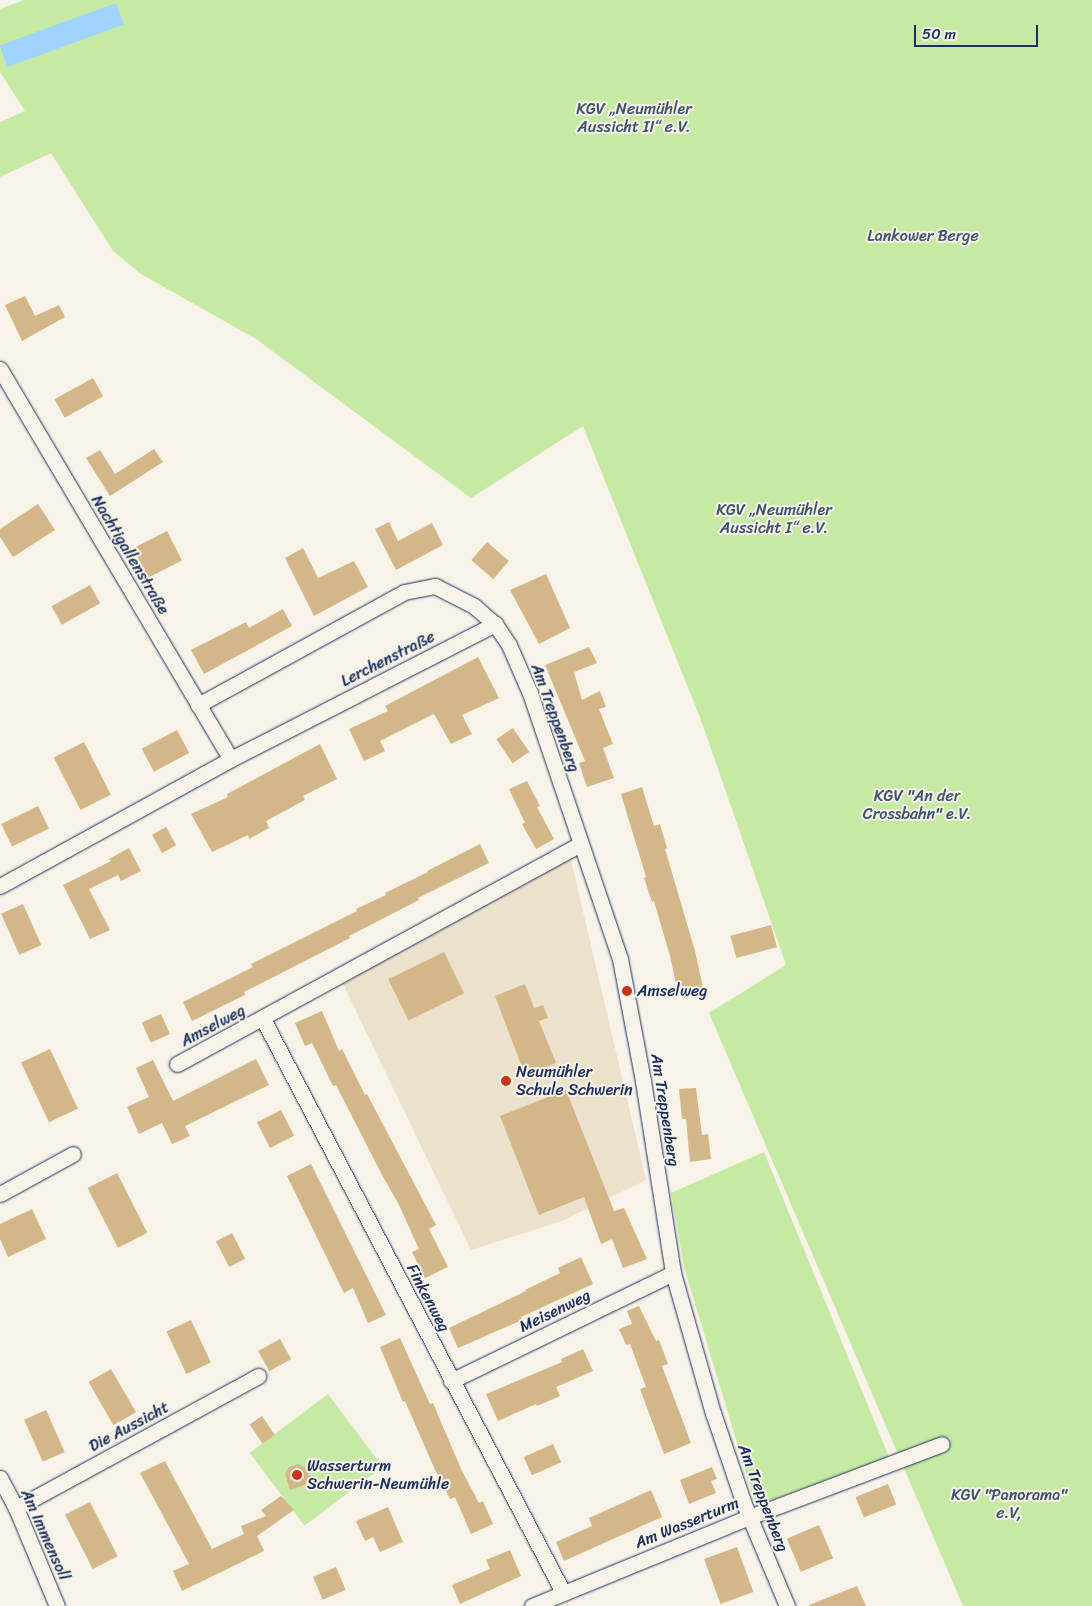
<!DOCTYPE html>
<meta charset="utf-8">
<style>
body{margin:0}
#map{position:relative;width:1092px;height:1606px;overflow:hidden;background:#f7f3e8;font-family:Sriracha,sans-serif}
div>[style]{position:absolute}
[style*='--x']{left:calc(var(--x)*1px);top:calc(var(--y)*1px);width:calc(var(--w)*1px);rotate:calc(var(--a)*1deg)}
.built>*{inset:0;background:#ece1cb}
.green>*{inset:0;background:#c6eaa4;transform-origin:0 0}
.water>*{inset:0;background:#a0d4fe;transform-origin:0 0}
.building>*{inset:0;background:#d3b788;transform-origin:0 0}
.roads{filter:drop-shadow(0 0 1px #1b2f5e) drop-shadow(0 0 1px #1b2f5e)}
.street>*{height:15px;margin:-7.5px;padding:0 7.5px;transform-origin:7.5px;border-radius:7.5px;background:#f7f3e8}
.dots>*{width:14px;height:14px;translate:-50% -50%;box-sizing:border-box;border:2px solid #f7f3e8;border-radius:50%}
span{translate:-50% -50%;white-space:nowrap;text-align:center;line-height:1.15;-webkit-text-stroke:4px #f7f3e8;paint-order:stroke}
.park-label{font-size:16px;color:#3d546c}
.street-label{font-size:16px;color:#1b2f5e}
.poi-label{font-size:16px;color:#1b2f5e}
.left{translate:0 -50%;text-align:left}
.scale{position:absolute;left:914px;top:25px;width:124px;height:22px;box-sizing:border-box;border:2px solid #1b2f5e;border-top:0;padding-left:6px;font-size:15px;line-height:18px;white-space:nowrap;color:#1b2f5e;-webkit-text-stroke:4px #f7f3e8;paint-order:stroke}
</style>
<div id="map">
<div class="built">
<i style="clip-path:polygon(570px 856px,646px 1180px,562px 1221px,471px 1250px,342px 982px)"></i>
</div>
<div class="green">
<i style="clip-path:polygon(24px 0,1092px 0,1092px 1606px,963px 1606px,709px 1013px,786px 965px,701px 720px,583px 426px,471px 498px,256px 339px,141px 274px,113px 251px,51px 153px,0 177px,0 122px,25px 111px,0 72px,0 9px)"></i>
<i style="clip-path:polygon(764px 1152px,889px 1457px,756px 1506px,684px 1267px,671px 1193px)"></i>
<i style="left:328px;top:1394px;width:91px;height:98px;rotate:53deg"></i>
</div>
<div class="water">
<i style="left:116px;top:3px;width:23px;height:124px;rotate:70deg"></i>
</div>
<div class="building">
<i style="clip-path:polygon(25px 296px,35px 316px,59px 305px,65px 317px,22px 341px,5px 305px)"></i>
<i style="left:93px;top:378px;width:21px;height:44px;rotate:61deg"></i>
<i style="clip-path:polygon(154px 449px,163px 462px,110px 496px,86px 458px,100px 450px,115px 474px)"></i>
<i style="clip-path:polygon(38px 504px,55px 530px,13px 557px,0 537px,0 529px)"></i>
<i style="clip-path:polygon(389px 522px,398px 541px,432px 523px,443px 545px,396px 570px,375px 529px)"></i>
<i style="left:167px;top:531px;width:33px;height:38px;rotate:63deg"></i>
<i style="left:487px;top:542px;width:29px;height:24px;rotate:41deg"></i>
<i style="clip-path:polygon(303px 548px,318px 578px,354px 561px,368px 587px,314px 616px,285px 558px)"></i>
<i style="clip-path:polygon(546px 574px,570px 628px,539px 644px,510px 590px)"></i>
<i style="left:90px;top:585px;width:21px;height:44px;rotate:61deg"></i>
<i style="clip-path:polygon(283px 609px,292px 626px,204px 674px,191px 650px,246px 622px,249px 628px)"></i>
<i style="clip-path:polygon(589px 647px,597px 663px,574px 672px,582px 700px,600px 691px,606px 707px,599px 709px,613px 744px,603px 748px,614px 778px,587px 787px,579px 763px,585px 761px,545px 665px)"></i>
<i style="clip-path:polygon(478px 657px,499px 698px,462px 715px,472px 734px,451px 744px,434px 714px,380px 741px,385px 751px,364px 761px,349px 729px,388px 711px,385px 706px)"></i>
<i style="left:513px;top:728px;width:29px;height:20px;rotate:56deg"></i>
<i style="left:177px;top:730px;width:26px;height:40px;rotate:62deg"></i>
<i style="left:84px;top:742px;width:59px;height:34px;rotate:63deg"></i>
<i style="clip-path:polygon(320px 744px,337px 779px,303px 796px,305px 800px,266px 821px,269px 828px,249px 839px,248px 835px,212px 852px,191px 814px,228px 797px,227px 794px)"></i>
<i style="clip-path:polygon(527px 781px,540px 806px,537px 807px,554px 839px,536px 849px,522px 824px,525px 823px,509px 789px)"></i>
<i style="clip-path:polygon(642px 787px,654px 826px,660px 824px,667px 848px,665px 849px,695px 951px,703px 988px,678px 993px,670px 956px,654px 901px,652px 902px,644px 878px,646px 877px,621px 794px)"></i>
<i style="left:38px;top:806px;width:25px;height:41px;rotate:64deg"></i>
<i style="left:166px;top:827px;width:21px;height:16px;rotate:61deg"></i>
<i style="clip-path:polygon(480px 844px,489px 863px,418px 898px,419px 900px,349px 936px,350px 938px,244px 992px,245px 995px,192px 1021px,183px 1002px,253px 967px,251px 964px,357px 911px,356px 909px,386px 895px,385px 893px,428px 872px,427px 871px)"></i>
<i style="clip-path:polygon(129px 848px,141px 871px,121px 881px,118px 875px,89px 889px,110px 930px,90px 939px,63px 885px,111px 861px,109px 859px)"></i>
<i style="left:23px;top:904px;width:45px;height:24px;rotate:66deg"></i>
<i style="left:771px;top:925px;width:23px;height:42px;rotate:75deg"></i>
<i style="left:444px;top:952px;width:46px;height:62px;rotate:64deg"></i>
<i style="clip-path:polygon(525px 984px,534px 1008px,543px 1005px,548px 1018px,539px 1021px,556px 1063px,525px 1075px,495px 996px)"></i>
<i style="clip-path:polygon(322px 1011px,339px 1051px,342px 1049px,365px 1095px,367px 1094px,436px 1225px,429px 1229px,448px 1267px,425px 1278px,412px 1252px,419px 1249px,398px 1203px,382px 1175px,336px 1085px,333px 1086px,312px 1043px,305px 1046px,295px 1023px)"></i>
<i style="left:161px;top:1014px;width:22px;height:21px;rotate:66deg"></i>
<i style="left:50px;top:1049px;width:66px;height:32px;rotate:65deg"></i>
<i style="clip-path:polygon(256px 1059px,269px 1085px,185px 1126px,190px 1136px,172px 1144px,162px 1123px,139px 1134px,127px 1107px,149px 1097px,136px 1068px,153px 1060px,173px 1101px)"></i>
<i style="clip-path:polygon(696px 1088px,702px 1135px,708px 1134px,711px 1159px,690px 1162px,686px 1119px,682px 1119px,679px 1089px)"></i>
<i style="clip-path:polygon(566px 1090px,614px 1211px,624px 1208px,647px 1259px,623px 1268px,612px 1239px,601px 1244px,584px 1197px,539px 1215px,500px 1116px)"></i>
<i style="left:281px;top:1110px;width:29px;height:27px;rotate:63deg"></i>
<i style="clip-path:polygon(311px 1164px,386px 1315px,368px 1323px,353px 1288px,344px 1293px,287px 1176px)"></i>
<i style="left:117px;top:1173px;width:67px;height:33px;rotate:63deg"></i>
<i style="clip-path:polygon(32px 1209px,46px 1239px,8px 1257px,0 1239px,0 1224px)"></i>
<i style="left:232px;top:1233px;width:29px;height:18px;rotate:63deg"></i>
<i style="clip-path:polygon(581px 1257px,593px 1284px,521px 1317px,522px 1320px,458px 1348px,449px 1328px,526px 1291px,525px 1290px,560px 1273px,558px 1268px)"></i>
<i style="clip-path:polygon(639px 1306px,656px 1341px,659px 1340px,668px 1364px,662px 1366px,691px 1443px,664px 1454px,640px 1389px,646px 1387px,630px 1344px,626px 1345px,619px 1329px,632px 1324px,627px 1311px)"></i>
<i style="left:191px;top:1320px;width:47px;height:27px;rotate:65deg"></i>
<i style="clip-path:polygon(400px 1338px,430px 1404px,433px 1403px,461px 1469px,479px 1503px,483px 1501px,493px 1524px,471px 1534px,455px 1497px,450px 1499px,435px 1470px,405px 1401px,403px 1402px,380px 1347px)"></i>
<i style="left:280px;top:1339px;width:23px;height:25px;rotate:61deg"></i>
<i style="clip-path:polygon(583px 1349px,593px 1371px,556px 1387px,560px 1396px,537px 1406px,536px 1404px,498px 1421px,486px 1394px,562px 1362px,561px 1359px)"></i>
<i style="left:111px;top:1369px;width:50px;height:26px;rotate:60deg"></i>
<i style="left:46px;top:1410px;width:46px;height:24px;rotate:66deg"></i>
<i style="left:262px;top:1416px;width:23px;height:15px;rotate:56deg"></i>
<i style="left:553px;top:1444px;width:20px;height:32px;rotate:66deg"></i>
<i style="clip-path:polygon(165px 1461px,212px 1549px,244px 1534px,241px 1526px,266px 1516px,261px 1510px,281px 1496px,294px 1510px,257px 1536px,264px 1551px,182px 1591px,173px 1571px,189px 1564px,140px 1473px)"></i>
<i style="clip-path:polygon(298px 1464px,306px 1468px,309px 1476px,305px 1485px,290px 1490px,285px 1474px,289px 1467px)"></i>
<i style="clip-path:polygon(712px 1467px,717px 1479px,711px 1481px,716px 1493px,689px 1504px,680px 1480px)"></i>
<i style="left:888px;top:1484px;width:22px;height:35px;rotate:68deg"></i>
<i style="clip-path:polygon(651px 1490px,662px 1517px,564px 1561px,556px 1542px,592px 1526px,589px 1518px)"></i>
<i style="left:90px;top:1502px;width:61px;height:28px;rotate:63deg"></i>
<i style="clip-path:polygon(388px 1507px,403px 1542px,380px 1552px,373px 1537px,365px 1541px,356px 1521px)"></i>
<i style="left:819px;top:1525px;width:36px;height:35px;rotate:67deg"></i>
<i style="left:737px;top:1547px;width:48px;height:35px;rotate:70deg"></i>
<i style="clip-path:polygon(510px 1550px,521px 1576px,460px 1604px,452px 1585px,490px 1569px,486px 1560px)"></i>
<i style="left:336px;top:1567px;width:25px;height:25px;rotate:67deg"></i>
<i style="clip-path:polygon(857px 1586px,866px 1606px,809px 1606px,809px 1605px)"></i>
</div>
<div class="roads">
<div class="street">
<i style="--x:0;--y:369;--w:453;--a:59.4"></i>
<i style="--x:198;--y:705;--w:235;--a:-28.7"></i>
<i style="--x:404;--y:592;--w:32;--a:-11"></i>
<i style="--x:435;--y:586;--w:44;--a:27.1"></i>
<i style="--x:474;--y:606;--w:28;--a:41"></i>
<i style="--x:495;--y:624;--w:25;--a:56"></i>
<i style="--x:509;--y:645;--w:52;--a:66.4"></i>
<i style="--x:530;--y:693;--w:281;--a:71.3"></i>
<i style="--x:620;--y:959;--w:124;--a:79.3"></i>
<i style="--x:643;--y:1081;--w:194;--a:81.1"></i>
<i style="--x:673;--y:1273;--w:146;--a:74.1"></i>
<i style="--x:713;--y:1413;--w:96;--a:71.2"></i>
<i style="--x:744;--y:1504;--w:111;--a:67.1"></i>
<i style="--x:0;--y:886;--w:264;--a:-28.8"></i>
<i style="--x:231;--y:759;--w:297;--a:-27.1"></i>
<i style="--x:263;--y:1019;--w:647;--a:62.37"></i>
<i style="--x:177;--y:1064;--w:459;--a:-28.6"></i>
<i style="--x:0;--y:1194;--w:83;--a:-28.7"></i>
<i style="--x:451;--y:1381;--w:247;--a:-25.9"></i>
<i style="--x:0;--y:1478;--w:34;--a:62"></i>
<i style="--x:16;--y:1508;--w:106;--a:67.3"></i>
<i style="--x:16;--y:1508;--w:276;--a:-28.6"></i>
<i style="--x:532;--y:1606;--w:235;--a:-22.3"></i>
<i style="--x:749;--y:1517;--w:206;--a:-20.7"></i>
</div>
</div>
<div class="dots">
<i style="left:627px;top:991px;background:#c8321e"></i>
<i style="left:506px;top:1081px;background:#c8321e"></i>
<i style="left:297px;top:1475px;background:#c8321e"></i>
</div>
<div class="park-label">
<span style="left:634px;top:118px">KGV „Neumühler<br>Aussicht II“ e.V.</span>
<span style="left:923px;top:236px">Lankower Berge</span>
<span style="left:774px;top:519px">KGV „Neumühler<br>Aussicht I“ e.V.</span>
<span style="left:917px;top:805px">KGV "An der<br>Crossbahn" e.V.</span>
<span style="left:1009px;top:1504px">KGV "Panorama"<br>e.V,</span>
</div>
<div class="street-label">
<span style="left:130px;top:555px;rotate:59deg">Nachtigallenstraße</span>
<span style="left:388px;top:659px;rotate:-27deg">Lerchenstraße</span>
<span style="left:555px;top:718px;rotate:70deg">Am Treppenberg</span>
<span style="left:213px;top:1026px;rotate:-28deg">Amselweg</span>
<span style="left:665px;top:1110px;rotate:81deg">Am Treppenberg</span>
<span style="left:428px;top:1298px;rotate:62deg">Finkenweg</span>
<span style="left:555px;top:1311px;rotate:-26deg">Meisenweg</span>
<span style="left:129px;top:1427px;rotate:-28deg">Die Aussicht</span>
<span style="left:763px;top:1498px;rotate:69deg">Am Treppenberg</span>
<span style="left:687px;top:1523px;rotate:-22deg">Am Wasserturm</span>
<span style="left:45px;top:1535px;rotate:66deg">Am Immensoll</span>
</div>
<div class="poi-label">
<span class="left" style="left:637px;top:991px">Amselweg</span>
<span class="left" style="left:516px;top:1081px">Neumühler<br>Schule Schwerin</span>
<span class="left" style="left:307px;top:1475px">Wasserturm<br>Schwerin-Neumühle</span>
</div>
<div class="scale">50 m</div>
</div>
